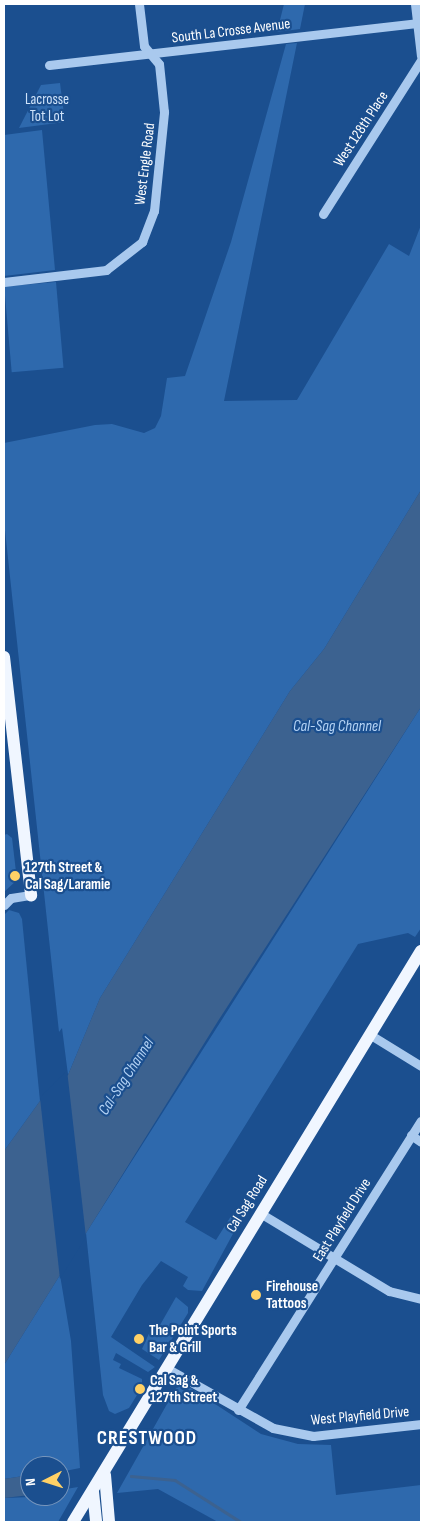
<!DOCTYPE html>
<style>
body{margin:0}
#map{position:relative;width:425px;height:1526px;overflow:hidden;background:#1b4f8f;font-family:"Sofia Sans Condensed",sans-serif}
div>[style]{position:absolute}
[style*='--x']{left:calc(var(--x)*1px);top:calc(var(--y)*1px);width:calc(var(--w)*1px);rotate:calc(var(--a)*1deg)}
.green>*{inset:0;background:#2e69ad;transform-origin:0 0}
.water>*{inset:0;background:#3c6290}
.pier>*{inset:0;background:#1b4f8f}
.stream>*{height:2.5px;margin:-1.25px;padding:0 1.25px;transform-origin:1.25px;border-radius:1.25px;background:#3c6290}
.minor>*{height:9px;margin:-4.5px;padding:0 4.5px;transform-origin:4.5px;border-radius:4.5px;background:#a9c9ee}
.major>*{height:12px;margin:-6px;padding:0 6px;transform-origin:6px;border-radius:6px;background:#f0f6ff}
.dots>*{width:14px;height:14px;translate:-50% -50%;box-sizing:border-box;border:2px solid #1b4f8f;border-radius:50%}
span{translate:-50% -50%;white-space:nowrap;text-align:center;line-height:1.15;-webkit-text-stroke:4.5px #1b4f8f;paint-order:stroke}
.street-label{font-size:15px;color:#fff}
.park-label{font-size:15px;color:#cfe3fa}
.poi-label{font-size:15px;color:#fff;font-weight:700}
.left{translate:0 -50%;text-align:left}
.water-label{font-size:16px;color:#b5d3f5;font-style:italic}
.district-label{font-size:20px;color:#fff;font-weight:700;letter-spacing:1px}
.frame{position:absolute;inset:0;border:5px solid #fff;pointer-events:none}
.north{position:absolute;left:20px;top:1456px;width:50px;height:50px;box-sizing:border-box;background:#1b4f8f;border:1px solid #7695bc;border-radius:50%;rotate:265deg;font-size:14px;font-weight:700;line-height:20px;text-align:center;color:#fff}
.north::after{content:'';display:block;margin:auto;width:18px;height:22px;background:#ffd166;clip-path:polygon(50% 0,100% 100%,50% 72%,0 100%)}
</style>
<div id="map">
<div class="green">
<i style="clip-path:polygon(284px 4px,305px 4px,300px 29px,277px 32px)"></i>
<i style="clip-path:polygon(297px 43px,224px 401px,297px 400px,389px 244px,409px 256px,421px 225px,421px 490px,324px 649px,290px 691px,100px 998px,68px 1075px,62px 1028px,59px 1032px,4px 521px,4px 443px,95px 425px,112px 424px,144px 433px,155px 428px,161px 416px,167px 378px,185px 376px,231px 242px,286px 44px)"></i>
<i style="clip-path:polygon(60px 83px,65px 122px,19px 128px,41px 85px)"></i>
<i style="clip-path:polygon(42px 130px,55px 270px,4px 276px,4px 135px)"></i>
<i style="left:56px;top:282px;width:86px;height:52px;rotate:85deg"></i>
<i style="clip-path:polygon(421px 707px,421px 928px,415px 937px,408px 933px,358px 944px,185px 1222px,216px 1240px,233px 1213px,241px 1219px,202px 1291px,188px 1290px,183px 1286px,188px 1277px,161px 1261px,142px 1285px,111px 1337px,155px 1367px,148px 1372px,116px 1353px,113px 1360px,121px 1364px,119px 1368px,142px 1379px,142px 1387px,129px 1408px,115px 1414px,109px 1411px,103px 1395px,86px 1233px)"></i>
<i style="clip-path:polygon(7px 834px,12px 838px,17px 880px,4px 892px,4px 835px)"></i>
<i style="clip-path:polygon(9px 910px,19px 913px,22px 919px,40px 1101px,4px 1151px,4px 915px)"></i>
<i style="clip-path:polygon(60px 1275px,71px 1341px,80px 1468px,60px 1472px,60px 1466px,30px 1466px,30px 1475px,4px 1479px,4px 1365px)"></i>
<i style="clip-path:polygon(176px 1297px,188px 1307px,188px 1313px,159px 1360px,142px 1349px,151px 1329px,156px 1332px)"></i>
<i style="clip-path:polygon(186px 1385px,261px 1434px,298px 1444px,331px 1445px,336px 1495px,421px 1485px,421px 1522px,218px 1522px,158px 1489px,117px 1493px,176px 1388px)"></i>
<i style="clip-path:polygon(78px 1487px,58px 1522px,4px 1522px,4px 1498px,60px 1496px,60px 1490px)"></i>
</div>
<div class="water">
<i style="clip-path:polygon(421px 490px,421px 707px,218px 1021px,4px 1365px,4px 1151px,40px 1101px,68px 1075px,100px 998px,290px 691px,324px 649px)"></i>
<i style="clip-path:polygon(30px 1475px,30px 1495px,4px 1498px,4px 1479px)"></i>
</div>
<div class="pier">
<i style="clip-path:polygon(67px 1070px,86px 1237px,60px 1279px,40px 1098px)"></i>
</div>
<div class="stream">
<i style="--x:131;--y:1476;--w:44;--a:5.2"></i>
<i style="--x:175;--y:1480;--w:78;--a:32.5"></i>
</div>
<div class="minor">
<i style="--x:415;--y:4;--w:52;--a:83.4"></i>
<i style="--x:49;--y:65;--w:370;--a:-6.5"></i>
<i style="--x:323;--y:214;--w:183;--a:-57.5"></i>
<i style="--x:4;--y:282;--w:103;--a:-6.7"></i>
<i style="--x:106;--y:270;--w:46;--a:-37.9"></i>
<i style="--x:142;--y:242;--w:33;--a:-69"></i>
<i style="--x:154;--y:211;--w:100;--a:-84.2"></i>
<i style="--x:164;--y:112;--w:48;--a:-95.9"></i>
<i style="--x:159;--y:64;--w:23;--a:-130"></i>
<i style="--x:144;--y:46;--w:42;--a:-96.8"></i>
<i style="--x:4;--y:905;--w:10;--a:-45"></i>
<i style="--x:11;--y:898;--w:20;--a:-9"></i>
<i style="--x:369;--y:1034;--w:61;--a:31.6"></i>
<i style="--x:411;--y:1135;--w:12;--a:35"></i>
<i style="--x:260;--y:1213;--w:151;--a:31.2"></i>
<i style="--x:389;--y:1291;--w:33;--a:14"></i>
<i style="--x:168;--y:1369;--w:120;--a:29.3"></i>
<i style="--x:273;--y:1428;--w:41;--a:11.3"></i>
<i style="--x:313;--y:1436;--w:109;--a:-6.3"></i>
<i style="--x:238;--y:1410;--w:342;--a:-57.7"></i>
</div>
<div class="major">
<i style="--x:4;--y:657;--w:240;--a:83.5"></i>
<i style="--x:105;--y:1475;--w:47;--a:85.1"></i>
<i style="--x:93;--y:1492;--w:30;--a:84"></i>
<i style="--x:73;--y:1522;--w:669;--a:-58.64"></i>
</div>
<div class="dots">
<i style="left:15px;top:876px;background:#ffd166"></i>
<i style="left:256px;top:1295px;background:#ffd166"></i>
<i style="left:139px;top:1339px;background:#ffd166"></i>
<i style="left:140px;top:1389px;background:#ffd166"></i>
</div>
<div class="street-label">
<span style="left:231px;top:31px;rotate:-7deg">South La Crosse Avenue</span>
<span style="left:361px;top:129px;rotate:-57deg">West 128th Place</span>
<span style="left:145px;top:164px;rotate:-83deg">West Engle Road</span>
<span style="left:247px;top:1204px;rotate:-58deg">Cal Sag Road</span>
<span style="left:342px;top:1220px;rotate:-58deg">East Playfield Drive</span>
<span style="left:360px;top:1416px;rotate:-5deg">West Playfield Drive</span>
</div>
<div class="park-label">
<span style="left:47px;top:108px">Lacrosse<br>Tot Lot</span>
</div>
<div class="poi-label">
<span class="left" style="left:25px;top:876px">127th Street &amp;<br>Cal Sag/Laramie</span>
<span class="left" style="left:266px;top:1295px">Firehouse<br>Tattoos</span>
<span class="left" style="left:149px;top:1339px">The Point Sports<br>Bar &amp; Grill</span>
<span class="left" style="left:150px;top:1389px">Cal Sag &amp;<br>127th Street</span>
</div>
<div class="water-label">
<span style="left:337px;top:727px">Cal-Sag Channel</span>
<span style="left:127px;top:1077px;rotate:-57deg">Cal-Sag Channel</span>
</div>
<div class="district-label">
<span style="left:147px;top:1438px">CRESTWOOD</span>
</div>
<div class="frame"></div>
<div class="north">N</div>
</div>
